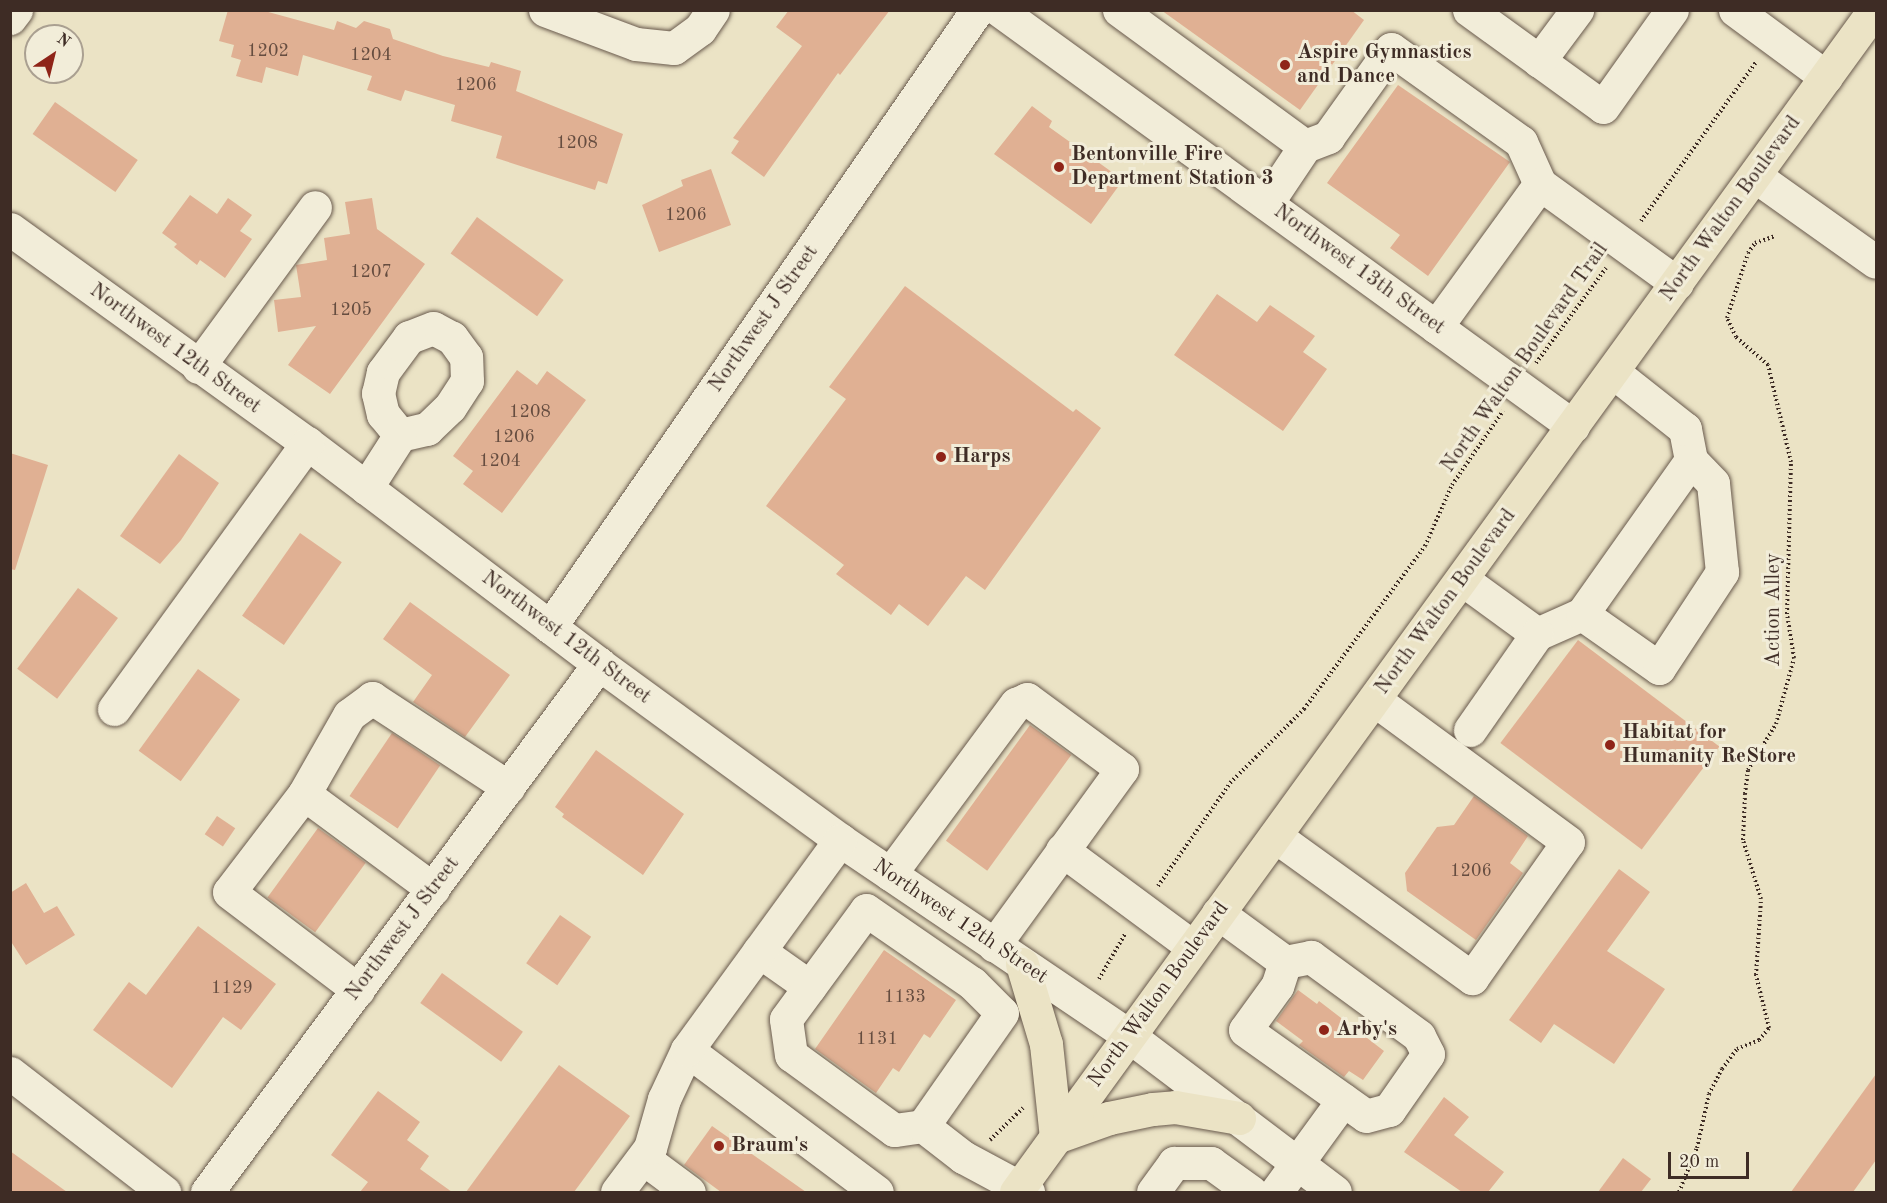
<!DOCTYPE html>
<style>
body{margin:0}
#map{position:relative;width:1887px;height:1203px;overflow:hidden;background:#ebe3c5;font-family:"Old Standard TT",serif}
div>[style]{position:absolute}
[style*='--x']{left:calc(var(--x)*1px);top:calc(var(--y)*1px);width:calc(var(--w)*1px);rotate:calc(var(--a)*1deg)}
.building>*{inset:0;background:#e0b093;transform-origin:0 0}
.path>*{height:4px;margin-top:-2px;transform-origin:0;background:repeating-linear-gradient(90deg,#3e2c25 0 1.5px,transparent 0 4.5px)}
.roads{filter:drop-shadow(0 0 2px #695a4d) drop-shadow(0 0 2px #695a4d)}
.minor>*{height:33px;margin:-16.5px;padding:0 16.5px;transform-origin:16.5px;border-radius:16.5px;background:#f2edd9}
.major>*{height:33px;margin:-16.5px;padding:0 16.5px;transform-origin:16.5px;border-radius:16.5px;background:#ebe3c5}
.dots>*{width:16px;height:16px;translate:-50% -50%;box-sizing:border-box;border:3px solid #f2edd9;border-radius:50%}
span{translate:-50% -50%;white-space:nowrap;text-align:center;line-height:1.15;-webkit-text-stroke:6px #f2edd9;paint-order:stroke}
.number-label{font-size:18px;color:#664d40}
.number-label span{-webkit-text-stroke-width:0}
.poi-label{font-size:21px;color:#3e2c25;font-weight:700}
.left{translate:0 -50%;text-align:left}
.street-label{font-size:21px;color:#3e2c25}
.frame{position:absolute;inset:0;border:12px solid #3e2c25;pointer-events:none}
.north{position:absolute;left:24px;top:24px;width:60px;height:60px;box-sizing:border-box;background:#f2edd9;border:2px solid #aaa091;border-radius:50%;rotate:35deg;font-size:16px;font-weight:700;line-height:24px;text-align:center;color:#3e2c25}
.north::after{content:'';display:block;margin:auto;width:21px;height:27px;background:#8f2418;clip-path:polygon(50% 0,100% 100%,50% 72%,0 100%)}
.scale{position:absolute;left:1668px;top:1152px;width:81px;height:27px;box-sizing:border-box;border:3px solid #3e2c25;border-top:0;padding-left:8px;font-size:18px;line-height:21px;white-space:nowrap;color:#3e2c25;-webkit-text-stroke:4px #f2edd9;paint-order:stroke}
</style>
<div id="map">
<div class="building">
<i style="clip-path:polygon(228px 10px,261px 10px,334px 30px,337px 21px,356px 28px,364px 21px,390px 29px,393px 39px,443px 56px,489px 67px,491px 62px,521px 71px,516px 91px,623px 134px,607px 184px,598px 181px,595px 190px,496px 158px,502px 136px,451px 121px,455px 105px,405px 90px,401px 101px,367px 90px,372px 76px,303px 55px,298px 76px,266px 67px,262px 83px,236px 76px,241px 60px,231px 57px,234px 45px,219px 41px)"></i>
<i style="clip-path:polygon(789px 10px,890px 10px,840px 75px,838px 73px,764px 177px,731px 153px,739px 141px,733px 138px,802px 46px,776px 27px)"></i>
<i style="clip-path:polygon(1161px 10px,1351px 10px,1364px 20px,1300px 110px)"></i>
<i style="clip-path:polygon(1398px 85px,1510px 162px,1428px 276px,1390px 248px,1400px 235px,1327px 183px)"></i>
<i style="left:55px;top:102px;width:101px;height:39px;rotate:35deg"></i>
<i style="clip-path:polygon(1032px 106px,1052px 121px,1049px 127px,1123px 180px,1091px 224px,994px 154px)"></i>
<i style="clip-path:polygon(711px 169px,731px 225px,659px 252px,642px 205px,683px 186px,681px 180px)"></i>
<i style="clip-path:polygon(190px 195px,217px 214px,228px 198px,252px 215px,240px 231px,252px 239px,225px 278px,200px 260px,197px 265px,174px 247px,177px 244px,162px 233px)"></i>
<i style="clip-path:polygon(372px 198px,377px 229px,425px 264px,330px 394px,288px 365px,316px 326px,278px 332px,274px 300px,301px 297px,296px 265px,327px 260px,324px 238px,350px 234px,345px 202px)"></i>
<i style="left:477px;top:217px;width:107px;height:45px;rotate:36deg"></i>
<i style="clip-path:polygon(905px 286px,1073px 412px,1076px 409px,1101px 428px,985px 590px,966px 576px,928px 626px,899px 604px,891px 615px,836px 574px,844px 565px,766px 506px,846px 399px,829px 387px)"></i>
<i style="clip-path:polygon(1217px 294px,1257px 322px,1270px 305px,1315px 336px,1303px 352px,1327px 369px,1283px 431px,1174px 355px)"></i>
<i style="clip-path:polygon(517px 370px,537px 385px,547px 371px,586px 400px,502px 513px,463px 484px,473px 471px,453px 456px)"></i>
<i style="clip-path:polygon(10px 453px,48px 465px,15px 570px,10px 569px)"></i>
<i style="clip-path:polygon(179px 454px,219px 483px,181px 540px,160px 564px,120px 536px)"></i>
<i style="left:300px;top:533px;width:51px;height:101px;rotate:35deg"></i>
<i style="left:78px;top:588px;width:50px;height:101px;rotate:37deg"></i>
<i style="clip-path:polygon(410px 602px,510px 675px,465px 737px,413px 702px,432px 675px,383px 639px)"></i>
<i style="left:1578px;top:640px;width:177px;height:129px;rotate:37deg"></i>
<i style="left:198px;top:669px;width:52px;height:101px;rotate:36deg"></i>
<i style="left:1030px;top:725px;width:51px;height:143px;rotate:36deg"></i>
<i style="left:392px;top:733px;width:58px;height:76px;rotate:34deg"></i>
<i style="clip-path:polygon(596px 750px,684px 814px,643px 875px,562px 817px,564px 814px,555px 807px)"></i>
<i style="clip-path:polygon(1474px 796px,1528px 836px,1510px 863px,1523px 873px,1476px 940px,1407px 891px,1405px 873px,1437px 827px,1454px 825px)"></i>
<i style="left:217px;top:816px;width:22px;height:22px;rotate:34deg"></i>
<i style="left:318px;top:828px;width:59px;height:86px;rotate:36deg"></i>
<i style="clip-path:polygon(1619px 869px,1650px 892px,1607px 951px,1665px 989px,1614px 1064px,1554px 1024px,1541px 1043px,1509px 1020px)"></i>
<i style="clip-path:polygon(26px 883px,44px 913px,57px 906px,75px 935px,26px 965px,10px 940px,10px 893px)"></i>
<i style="left:560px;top:915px;width:38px;height:59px;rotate:35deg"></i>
<i style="clip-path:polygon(198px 926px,276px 984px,241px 1030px,223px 1017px,172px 1088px,93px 1030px,129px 982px,146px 995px)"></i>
<i style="clip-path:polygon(884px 950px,956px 1000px,930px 1038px,924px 1034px,899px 1072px,893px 1068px,876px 1093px,815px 1049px)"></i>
<i style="left:442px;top:973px;width:100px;height:37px;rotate:36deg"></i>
<i style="clip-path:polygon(1298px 990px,1317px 1004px,1319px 1001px,1384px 1051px,1363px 1080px,1349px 1071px,1344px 1077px,1299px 1045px,1303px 1041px,1276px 1021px)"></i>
<i style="clip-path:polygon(559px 1065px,630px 1116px,574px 1192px,466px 1192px)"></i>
<i style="clip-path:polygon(1876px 1074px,1876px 1160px,1853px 1192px,1791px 1192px)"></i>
<i style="clip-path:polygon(378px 1091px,420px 1122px,407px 1140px,429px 1156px,420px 1169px,452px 1192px,360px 1192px,368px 1182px,331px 1155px)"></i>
<i style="clip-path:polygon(1444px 1097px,1469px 1117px,1454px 1135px,1504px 1172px,1488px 1192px,1462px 1192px,1404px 1152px)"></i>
<i style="clip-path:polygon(712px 1126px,806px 1192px,721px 1192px,684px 1165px)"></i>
<i style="clip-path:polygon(10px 1151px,67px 1192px,10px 1192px)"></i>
<i style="clip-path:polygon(1623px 1158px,1651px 1179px,1641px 1192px,1598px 1192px)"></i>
</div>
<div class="path">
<i style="--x:1641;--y:221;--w:196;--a:-54.1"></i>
<i style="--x:1536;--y:363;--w:118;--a:-53.6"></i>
<i style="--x:1158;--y:886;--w:126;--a:-55"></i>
<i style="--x:1230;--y:783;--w:105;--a:-45"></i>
<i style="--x:1304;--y:709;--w:203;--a:-53.4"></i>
<i style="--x:1425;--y:546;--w:67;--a:-66.1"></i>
<i style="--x:1452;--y:485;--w:90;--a:-55.4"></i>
<i style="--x:1099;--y:979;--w:52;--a:-60"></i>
<i style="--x:990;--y:1140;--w:46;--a:-44.1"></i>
<i style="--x:1679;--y:1192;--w:48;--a:-67.8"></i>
<i style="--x:1697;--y:1148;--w:55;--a:-77.5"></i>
<i style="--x:1709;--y:1094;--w:28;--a:-63"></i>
<i style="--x:1722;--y:1069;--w:25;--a:-53"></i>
<i style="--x:1737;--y:1049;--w:24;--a:-22"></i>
<i style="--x:1759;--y:1040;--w:16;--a:-50"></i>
<i style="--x:1769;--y:1028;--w:55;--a:-103.8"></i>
<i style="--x:1756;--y:975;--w:76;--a:-86.2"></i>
<i style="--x:1761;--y:899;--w:62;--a:-107"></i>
<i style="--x:1743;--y:840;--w:46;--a:-87.5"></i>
<i style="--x:1745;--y:794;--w:24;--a:-83"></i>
<i style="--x:1748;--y:770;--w:54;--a:-58.7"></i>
<i style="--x:1776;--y:724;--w:68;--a:-74.7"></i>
<i style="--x:1794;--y:658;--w:45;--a:-99"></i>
<i style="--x:1787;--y:614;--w:152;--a:-88.5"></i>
<i style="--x:1791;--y:462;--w:100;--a:-103.3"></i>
<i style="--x:1768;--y:365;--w:43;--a:-138.8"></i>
<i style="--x:1736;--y:337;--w:21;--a:-115"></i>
<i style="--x:1727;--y:318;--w:68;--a:-72.1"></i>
<i style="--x:1748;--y:253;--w:12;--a:-55"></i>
<i style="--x:1755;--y:243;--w:21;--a:-19"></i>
</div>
<div class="roads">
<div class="minor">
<i style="--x:545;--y:10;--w:97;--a:20.5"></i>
<i style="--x:636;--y:44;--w:38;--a:6"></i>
<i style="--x:674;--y:48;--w:32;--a:-36"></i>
<i style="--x:700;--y:29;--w:23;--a:-56"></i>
<i style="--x:999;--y:10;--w:709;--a:35.93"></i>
<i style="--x:1119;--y:10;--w:230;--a:36.2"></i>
<i style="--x:1305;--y:146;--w:69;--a:123.7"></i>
<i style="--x:1469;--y:10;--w:165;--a:35.9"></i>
<i style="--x:1603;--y:107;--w:119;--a:-54.6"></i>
<i style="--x:1735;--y:10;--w:113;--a:36.4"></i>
<i style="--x:10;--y:18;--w:10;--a:-53"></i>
<i style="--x:1539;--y:61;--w:64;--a:-53.3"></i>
<i style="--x:1305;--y:146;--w:25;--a:-21"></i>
<i style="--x:1328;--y:137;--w:108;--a:-54.4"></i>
<i style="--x:1391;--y:49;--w:160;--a:35.6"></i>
<i style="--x:1521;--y:142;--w:46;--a:65.7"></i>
<i style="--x:1755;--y:176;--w:148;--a:35.4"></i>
<i style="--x:10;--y:229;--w:366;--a:35.8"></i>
<i style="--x:307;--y:443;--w:366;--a:37.1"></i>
<i style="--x:599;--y:664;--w:298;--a:36.1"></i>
<i style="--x:840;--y:840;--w:349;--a:34.1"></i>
<i style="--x:1129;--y:1036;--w:258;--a:37.1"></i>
<i style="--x:1436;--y:327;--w:177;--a:-54"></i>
<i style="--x:1540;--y:184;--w:169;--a:35.9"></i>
<i style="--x:198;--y:367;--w:198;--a:-53.8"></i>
<i style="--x:366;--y:488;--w:63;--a:-57.3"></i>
<i style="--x:400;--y:435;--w:28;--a:-13"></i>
<i style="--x:427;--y:429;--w:32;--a:-44"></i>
<i style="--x:450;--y:407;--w:31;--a:-57"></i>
<i style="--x:467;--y:381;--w:24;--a:-92"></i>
<i style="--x:466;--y:357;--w:24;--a:-126"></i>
<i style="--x:452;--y:338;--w:21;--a:-152"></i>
<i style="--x:433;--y:328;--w:26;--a:159"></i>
<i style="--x:409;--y:337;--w:44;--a:126.6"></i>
<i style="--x:383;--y:372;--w:22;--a:103"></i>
<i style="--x:378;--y:393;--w:22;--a:77"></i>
<i style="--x:383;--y:414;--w:27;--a:51"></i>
<i style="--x:1463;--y:580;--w:92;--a:36.1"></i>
<i style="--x:1537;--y:634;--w:49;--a:-24"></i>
<i style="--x:1582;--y:614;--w:189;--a:-54.7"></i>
<i style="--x:1691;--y:460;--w:32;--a:-101"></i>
<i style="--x:1685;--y:429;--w:92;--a:-141.6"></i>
<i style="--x:1582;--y:614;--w:94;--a:35"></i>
<i style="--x:1659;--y:668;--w:115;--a:-56.7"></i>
<i style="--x:1722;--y:572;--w:89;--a:-95.8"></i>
<i style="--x:1713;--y:483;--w:32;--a:-134"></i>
<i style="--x:550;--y:627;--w:750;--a:-55.31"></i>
<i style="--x:114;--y:709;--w:329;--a:-54"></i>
<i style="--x:1470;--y:730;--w:117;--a:-55.1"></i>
<i style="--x:304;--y:794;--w:123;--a:127.4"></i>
<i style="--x:229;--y:892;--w:162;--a:37.2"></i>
<i style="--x:1275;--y:836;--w:243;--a:35.8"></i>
<i style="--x:1472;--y:978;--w:166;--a:-54.8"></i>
<i style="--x:1568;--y:842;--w:240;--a:-143.7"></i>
<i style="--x:1062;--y:850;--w:163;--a:36.5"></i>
<i style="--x:890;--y:874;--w:212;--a:-53.5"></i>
<i style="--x:1016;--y:704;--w:12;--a:-24"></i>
<i style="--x:1027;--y:699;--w:118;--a:36.4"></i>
<i style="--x:1122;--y:769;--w:218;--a:126"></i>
<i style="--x:433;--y:889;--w:160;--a:-143.6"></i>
<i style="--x:304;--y:794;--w:91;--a:-60.3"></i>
<i style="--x:349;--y:715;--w:29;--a:-36"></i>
<i style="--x:372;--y:698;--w:163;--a:33.2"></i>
<i style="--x:1218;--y:913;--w:83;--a:36.2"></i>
<i style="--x:1285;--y:962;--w:25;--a:108"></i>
<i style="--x:1277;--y:986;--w:54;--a:126"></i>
<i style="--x:1245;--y:1030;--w:148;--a:35.4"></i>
<i style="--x:1366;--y:1116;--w:24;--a:-15"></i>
<i style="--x:1389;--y:1110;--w:68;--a:-55.1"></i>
<i style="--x:1428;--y:1054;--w:20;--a:-117"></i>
<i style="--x:1419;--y:1036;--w:134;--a:-143.8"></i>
<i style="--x:1311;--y:957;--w:26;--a:169"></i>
<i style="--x:759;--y:951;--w:62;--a:35.2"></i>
<i style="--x:687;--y:1050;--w:237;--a:36.8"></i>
<i style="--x:10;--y:1073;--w:195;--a:37.7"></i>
<i style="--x:923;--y:1126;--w:29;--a:172"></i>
<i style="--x:894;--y:1130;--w:127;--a:-143.9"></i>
<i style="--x:791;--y:1055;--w:36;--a:-98"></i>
<i style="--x:786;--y:1019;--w:135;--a:-53.7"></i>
<i style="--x:866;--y:910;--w:129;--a:34.6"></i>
<i style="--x:972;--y:983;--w:42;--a:45"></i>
<i style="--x:1002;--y:1013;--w:138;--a:125"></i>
<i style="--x:923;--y:1126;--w:51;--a:37.8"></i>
<i style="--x:963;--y:1157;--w:74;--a:28.3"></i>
<i style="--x:643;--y:1158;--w:57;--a:36.5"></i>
<i style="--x:207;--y:1192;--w:658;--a:-53.41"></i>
<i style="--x:617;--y:1192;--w:55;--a:-53.1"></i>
<i style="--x:650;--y:1148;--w:51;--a:-74.1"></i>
<i style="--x:664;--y:1099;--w:54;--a:-64.9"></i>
<i style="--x:687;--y:1050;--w:260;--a:-53.9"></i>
<i style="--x:1153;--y:1192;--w:36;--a:-54"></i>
<i style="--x:1174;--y:1163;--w:37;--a:0"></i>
<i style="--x:1211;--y:1163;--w:49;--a:35.9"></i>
<i style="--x:1276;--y:1192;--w:114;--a:-53.9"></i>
</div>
<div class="major">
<i style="--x:1022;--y:964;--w:84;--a:73.3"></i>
<i style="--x:1046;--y:1044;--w:94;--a:83.9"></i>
<i style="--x:1056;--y:1137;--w:56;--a:-19.7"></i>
<i style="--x:1109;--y:1118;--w:45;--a:-11.6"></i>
<i style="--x:1153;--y:1109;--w:22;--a:-5"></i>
<i style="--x:1175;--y:1107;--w:65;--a:9.8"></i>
<i style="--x:1016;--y:1192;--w:1461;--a:-54.02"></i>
</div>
</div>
<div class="dots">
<i style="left:1285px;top:65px;background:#8f2418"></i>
<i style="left:1059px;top:167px;background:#8f2418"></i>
<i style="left:941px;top:457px;background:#8f2418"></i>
<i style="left:1610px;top:745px;background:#8f2418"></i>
<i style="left:1324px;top:1030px;background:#8f2418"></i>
<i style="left:719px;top:1146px;background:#8f2418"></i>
</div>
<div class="number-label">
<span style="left:268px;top:51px">1202</span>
<span style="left:371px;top:55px">1204</span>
<span style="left:476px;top:85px">1206</span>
<span style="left:577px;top:143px">1208</span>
<span style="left:686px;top:215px">1206</span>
<span style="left:371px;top:272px">1207</span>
<span style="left:351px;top:310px">1205</span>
<span style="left:530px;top:412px">1208</span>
<span style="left:514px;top:437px">1206</span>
<span style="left:500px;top:461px">1204</span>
<span style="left:1471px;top:871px">1206</span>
<span style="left:232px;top:988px">1129</span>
<span style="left:905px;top:997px">1133</span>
<span style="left:877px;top:1039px">1131</span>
</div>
<div class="poi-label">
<span class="left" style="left:1297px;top:65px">Aspire Gymnastics<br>and Dance</span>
<span class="left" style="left:1071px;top:167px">Bentonville Fire<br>Department Station 3</span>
<span class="left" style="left:953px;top:457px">Harps</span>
<span class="left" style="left:1622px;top:745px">Habitat for<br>Humanity ReStore</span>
<span class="left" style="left:1336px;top:1030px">Arby's</span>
<span class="left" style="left:731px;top:1146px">Braum's</span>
</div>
<div class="street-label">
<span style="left:1731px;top:209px;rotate:-54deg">North Walton Boulevard</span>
<span style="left:1359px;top:270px;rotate:36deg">Northwest 13th Street</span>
<span style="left:764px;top:319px;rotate:-55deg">Northwest J Street</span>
<span style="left:175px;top:349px;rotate:36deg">Northwest 12th Street</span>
<span style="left:1525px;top:358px;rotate:-55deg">North Walton Boulevard Trail</span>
<span style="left:1446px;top:602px;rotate:-54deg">North Walton Boulevard</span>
<span style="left:1774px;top:610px;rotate:-90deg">Action Alley</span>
<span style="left:566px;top:638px;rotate:37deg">Northwest 12th Street</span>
<span style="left:960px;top:922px;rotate:34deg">Northwest 12th Street</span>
<span style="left:403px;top:929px;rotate:-53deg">Northwest J Street</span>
<span style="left:1159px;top:995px;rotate:-54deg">North Walton Boulevard</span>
</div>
<div class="frame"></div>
<div class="north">N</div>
<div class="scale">20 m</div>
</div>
